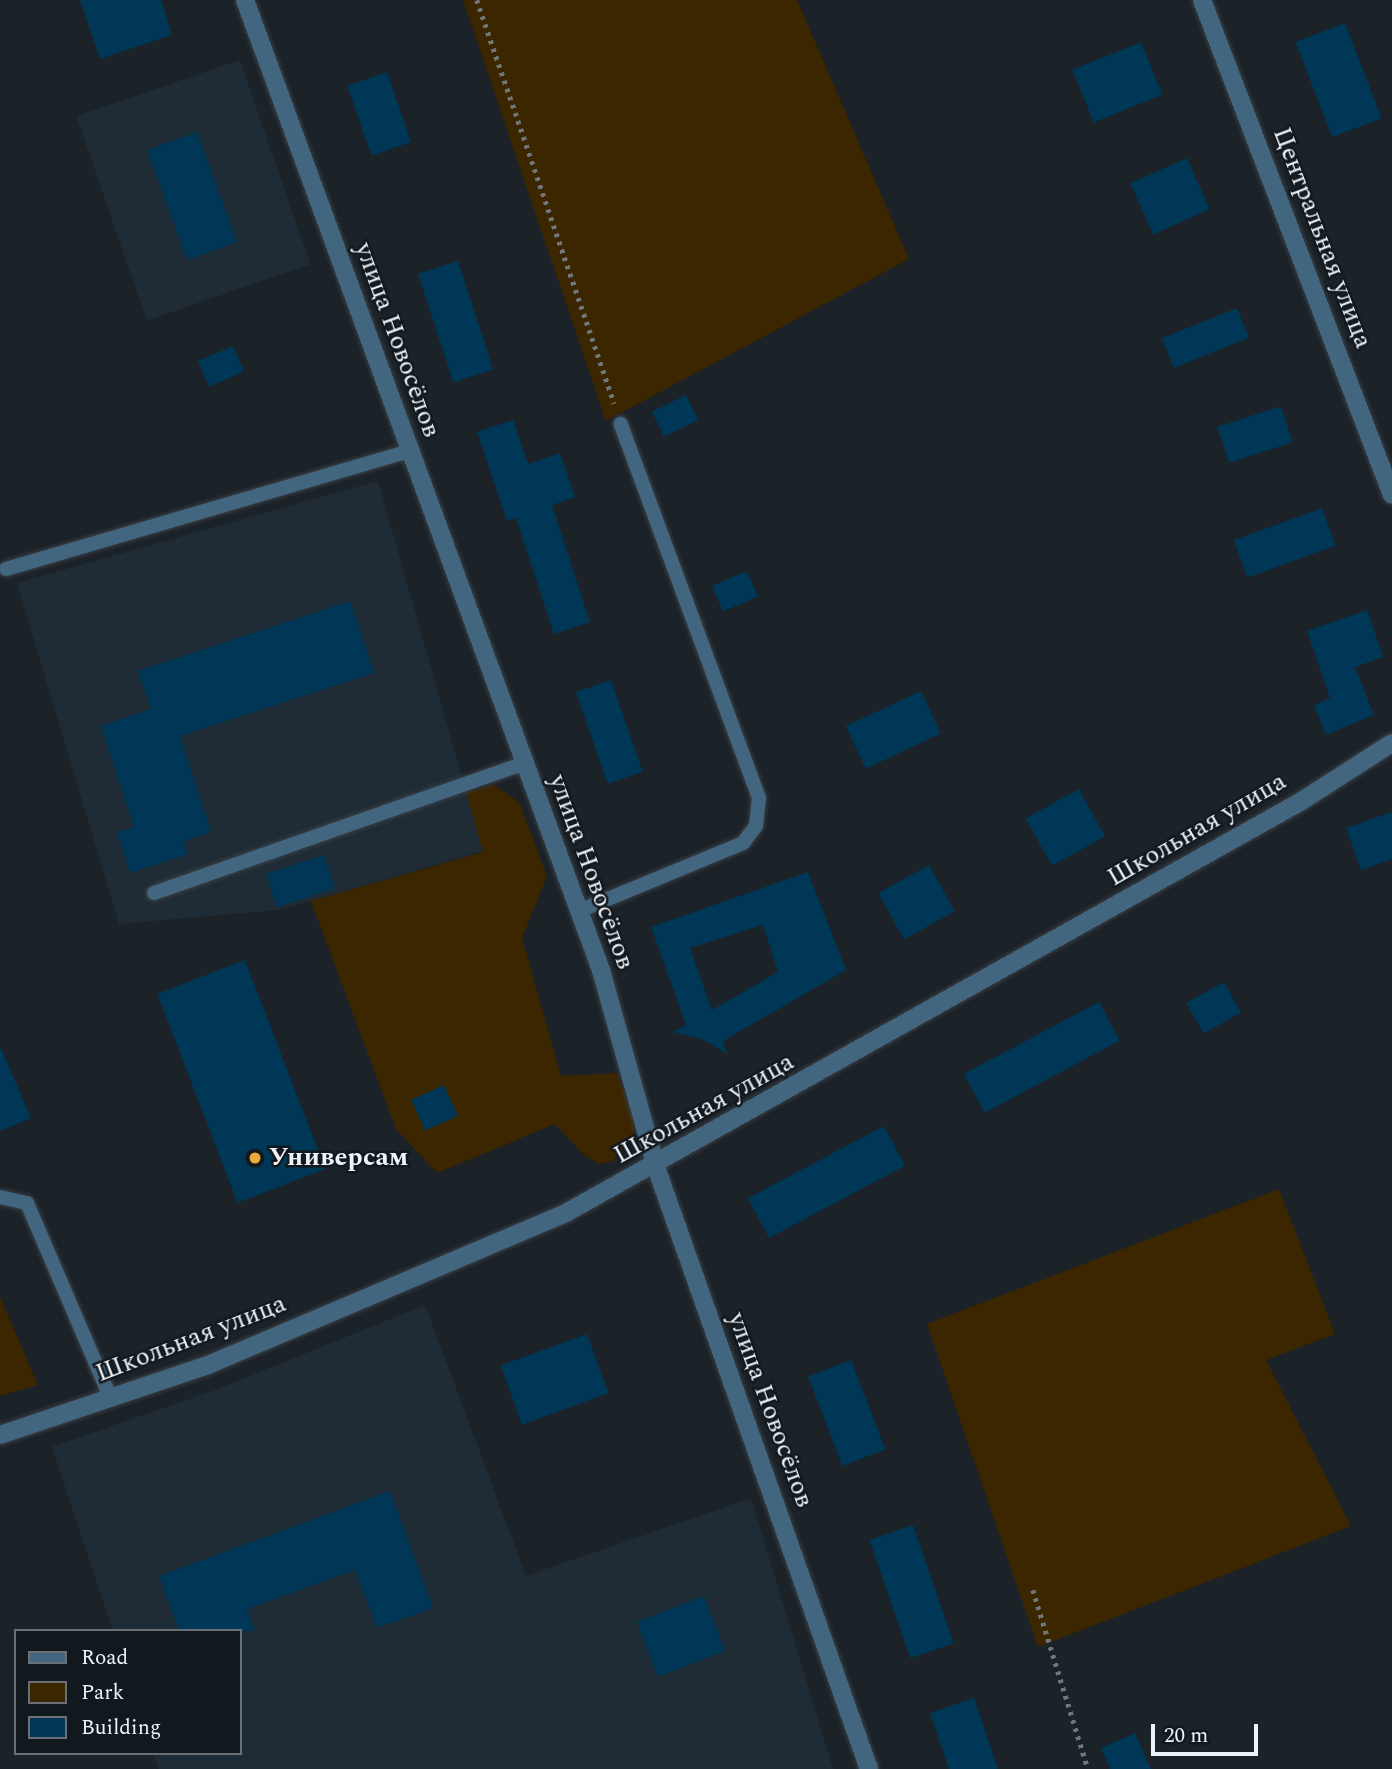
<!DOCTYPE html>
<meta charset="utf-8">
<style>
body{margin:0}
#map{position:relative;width:1392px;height:1769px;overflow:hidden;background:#1b2228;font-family:Spectral,serif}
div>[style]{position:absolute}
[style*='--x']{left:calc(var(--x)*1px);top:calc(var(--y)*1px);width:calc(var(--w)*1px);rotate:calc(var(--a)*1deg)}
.built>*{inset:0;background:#1f2c36;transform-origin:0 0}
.green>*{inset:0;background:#3c2600}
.building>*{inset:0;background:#003756;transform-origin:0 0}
.path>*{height:4.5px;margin-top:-2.25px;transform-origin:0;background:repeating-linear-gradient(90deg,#70767b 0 3.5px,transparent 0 8.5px)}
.roads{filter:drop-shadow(0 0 2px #393f45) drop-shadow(0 0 2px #393f45)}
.lane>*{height:14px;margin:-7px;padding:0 7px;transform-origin:7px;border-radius:7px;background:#436680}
.street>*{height:18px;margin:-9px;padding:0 9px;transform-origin:9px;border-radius:9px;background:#436680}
.dots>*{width:19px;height:19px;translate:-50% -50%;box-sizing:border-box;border:4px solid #12191e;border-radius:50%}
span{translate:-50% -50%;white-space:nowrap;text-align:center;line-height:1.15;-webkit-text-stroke:5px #12191e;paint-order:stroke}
.street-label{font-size:26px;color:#eef3f7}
.poi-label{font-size:26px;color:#eef3f7;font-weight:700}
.left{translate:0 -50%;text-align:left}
.legend{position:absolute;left:14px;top:1629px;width:228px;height:126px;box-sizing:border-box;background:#12191e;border:2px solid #6a7075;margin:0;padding:9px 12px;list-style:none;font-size:21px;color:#eef3f7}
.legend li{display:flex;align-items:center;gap:14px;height:35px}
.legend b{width:35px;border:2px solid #6a7075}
.scale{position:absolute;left:1151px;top:1724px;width:107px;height:32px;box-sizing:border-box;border:4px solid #eef3f7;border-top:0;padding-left:9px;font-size:21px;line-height:24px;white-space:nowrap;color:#eef3f7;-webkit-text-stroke:5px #12191e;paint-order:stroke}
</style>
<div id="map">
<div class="built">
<i style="left:240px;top:60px;width:216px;height:173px;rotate:71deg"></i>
<i style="clip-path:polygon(378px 481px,483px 851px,279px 910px,119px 924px,17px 583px)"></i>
<i style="clip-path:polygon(425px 1305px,526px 1576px,751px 1498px,833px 1769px,159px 1769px,153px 1753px,240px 1753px,240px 1631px,113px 1631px,52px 1447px,215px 1390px)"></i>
</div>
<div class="green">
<i style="clip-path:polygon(463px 0,797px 0,909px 259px,606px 421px)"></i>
<i style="clip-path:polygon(494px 785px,519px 802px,547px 876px,522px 938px,561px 1076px,617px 1073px,633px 1116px,633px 1137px,613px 1161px,599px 1164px,584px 1155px,555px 1124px,437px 1173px,396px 1129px,311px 901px,483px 852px,466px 792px)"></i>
<i style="clip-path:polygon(1279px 1189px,1335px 1334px,1266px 1360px,1351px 1526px,1038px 1647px,927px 1324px)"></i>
<i style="clip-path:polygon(0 1297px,38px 1385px,0 1396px)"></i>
</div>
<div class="building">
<i style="clip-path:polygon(80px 0,161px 0,172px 35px,100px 59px)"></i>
<i style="left:1345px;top:23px;width:102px;height:53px;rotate:69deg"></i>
<i style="left:1141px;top:42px;width:57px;height:74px;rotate:68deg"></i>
<i style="left:387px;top:72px;width:74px;height:42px;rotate:71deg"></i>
<i style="left:197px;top:132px;width:117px;height:53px;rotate:70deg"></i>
<i style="left:1187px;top:158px;width:56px;height:62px;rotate:66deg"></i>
<i style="left:458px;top:261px;width:114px;height:42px;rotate:72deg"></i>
<i style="left:1237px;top:308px;width:32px;height:81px;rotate:68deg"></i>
<i style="left:233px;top:346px;width:28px;height:38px;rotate:67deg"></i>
<i style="left:686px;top:395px;width:28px;height:38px;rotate:64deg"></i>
<i style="left:1281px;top:406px;width:38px;height:67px;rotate:72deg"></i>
<i style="clip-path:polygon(513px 420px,528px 464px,560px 453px,575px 497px,552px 505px,590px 622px,554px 634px,516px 518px,507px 521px,477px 432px)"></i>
<i style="left:1322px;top:508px;width:40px;height:94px;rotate:70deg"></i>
<i style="left:747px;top:571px;width:28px;height:38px;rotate:67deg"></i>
<i style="clip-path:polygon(350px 601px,374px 673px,180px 736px,211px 832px,183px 841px,188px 854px,130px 873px,117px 832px,134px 827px,101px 726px,151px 709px,138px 671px)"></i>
<i style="clip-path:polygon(1367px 610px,1383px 657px,1355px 667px,1374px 715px,1326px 735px,1314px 705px,1330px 698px,1307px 631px)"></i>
<i style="left:611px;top:680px;width:97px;height:37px;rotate:71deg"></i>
<i style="left:921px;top:691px;width:47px;height:83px;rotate:65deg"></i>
<i style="left:1079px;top:789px;width:54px;height:61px;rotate:61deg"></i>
<i style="clip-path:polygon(1392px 812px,1392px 859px,1361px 870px,1346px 828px)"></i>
<i style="left:324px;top:855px;width:35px;height:61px;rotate:72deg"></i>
<i style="left:929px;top:865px;width:53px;height:58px;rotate:61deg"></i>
<i style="clip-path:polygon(evenodd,808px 872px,846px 970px,723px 1041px,727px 1054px,702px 1039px,673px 1032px,686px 1025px,651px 927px,808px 872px,763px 925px,778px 972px,712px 1010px,690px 948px,763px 925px)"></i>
<i style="left:245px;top:960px;width:224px;height:94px;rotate:69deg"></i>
<i style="left:1224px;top:982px;width:35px;height:43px;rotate:61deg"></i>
<i style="left:1099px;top:1002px;width:44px;height:153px;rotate:62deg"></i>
<i style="clip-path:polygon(0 1046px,31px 1118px,0 1131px)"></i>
<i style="left:444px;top:1085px;width:34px;height:36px;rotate:66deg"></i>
<i style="left:884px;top:1126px;width:45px;height:154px;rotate:62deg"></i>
<i style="left:587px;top:1334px;width:63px;height:92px;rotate:70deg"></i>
<i style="left:851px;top:1360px;width:96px;height:46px;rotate:69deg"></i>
<i style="clip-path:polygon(390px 1491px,433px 1608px,377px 1628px,355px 1570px,247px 1609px,255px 1631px,179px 1631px,159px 1576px)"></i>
<i style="left:913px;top:1525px;width:125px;height:46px;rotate:71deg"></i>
<i style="left:704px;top:1596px;width:59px;height:72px;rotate:69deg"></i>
<i style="clip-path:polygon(974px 1698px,998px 1769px,949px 1769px,930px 1713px)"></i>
<i style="clip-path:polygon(1135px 1733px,1151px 1769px,1110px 1769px,1101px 1748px)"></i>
</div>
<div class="path">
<i style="--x:477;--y:0;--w:426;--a:71.2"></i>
<i style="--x:1033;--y:1590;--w:187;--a:72.9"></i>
</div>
<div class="roads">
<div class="lane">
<i style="--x:6;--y:569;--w:420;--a:-16.3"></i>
<i style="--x:154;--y:893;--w:391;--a:-19.3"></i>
<i style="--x:579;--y:911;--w:178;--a:-22.5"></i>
<i style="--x:743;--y:843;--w:21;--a:-53"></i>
<i style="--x:756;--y:826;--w:28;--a:-84"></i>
<i style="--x:759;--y:798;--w:399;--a:-110.3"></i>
<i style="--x:0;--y:1197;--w:28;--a:13"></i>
<i style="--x:27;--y:1203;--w:213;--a:66.8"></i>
</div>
<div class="street">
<i style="--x:245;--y:0;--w:1033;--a:69.85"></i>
<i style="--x:601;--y:970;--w:205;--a:74.4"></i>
<i style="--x:656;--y:1167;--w:639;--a:70.52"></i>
<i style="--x:1202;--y:0;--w:530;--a:69"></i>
<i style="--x:0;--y:1435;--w:219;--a:-18.6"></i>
<i style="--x:208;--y:1365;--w:387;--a:-23"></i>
<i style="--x:564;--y:1214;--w:843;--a:-29.24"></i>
<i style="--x:1300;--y:802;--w:109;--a:-32.7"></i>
</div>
</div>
<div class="dots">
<i style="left:255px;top:1158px;background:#eaaa39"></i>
</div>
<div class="street-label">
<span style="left:1322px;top:238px;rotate:69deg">Центральная улица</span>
<span style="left:397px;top:340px;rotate:70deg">улица Новосёлов</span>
<span style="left:1197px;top:830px;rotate:-30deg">Школьная улица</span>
<span style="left:591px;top:872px;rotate:70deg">улица Новосёлов</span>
<span style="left:704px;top:1109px;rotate:-29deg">Школьная улица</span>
<span style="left:191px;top:1339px;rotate:-21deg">Школьная улица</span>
<span style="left:770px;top:1410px;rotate:70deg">улица Новосёлов</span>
</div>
<div class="poi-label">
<span class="left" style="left:269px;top:1158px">Универсам</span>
</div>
<ul class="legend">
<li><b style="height:9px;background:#436680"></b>Road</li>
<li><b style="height:19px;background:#3c2600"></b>Park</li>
<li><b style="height:19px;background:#003756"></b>Building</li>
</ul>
<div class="scale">20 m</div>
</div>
